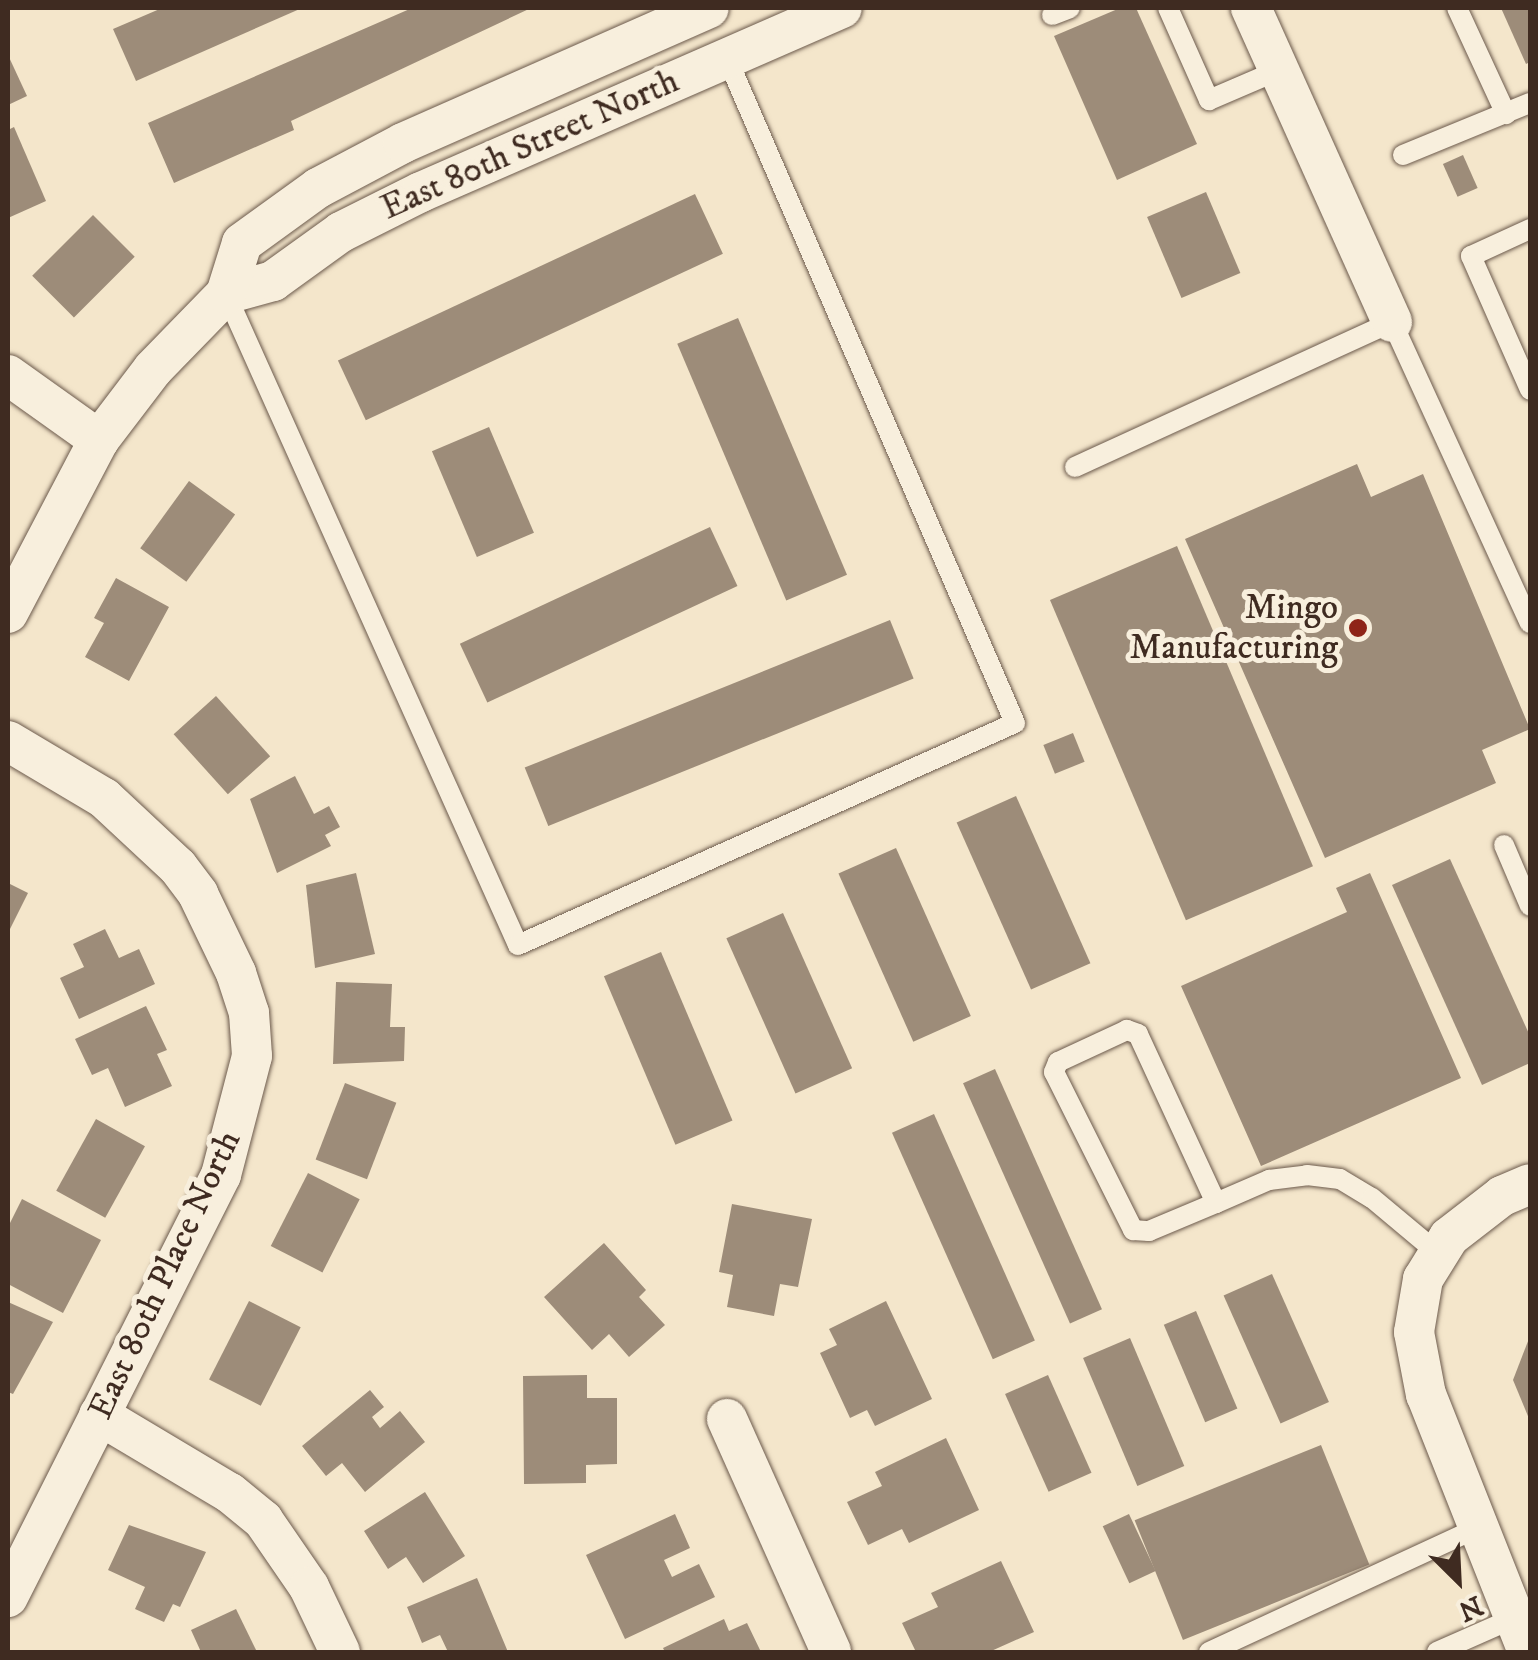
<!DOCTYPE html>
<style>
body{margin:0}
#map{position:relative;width:1538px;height:1660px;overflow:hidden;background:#f4e6cb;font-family:"IM FELL DW Pica",serif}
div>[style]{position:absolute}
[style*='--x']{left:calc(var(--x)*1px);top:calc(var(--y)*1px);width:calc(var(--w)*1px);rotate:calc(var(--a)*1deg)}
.building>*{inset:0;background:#9d8c79;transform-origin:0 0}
.roads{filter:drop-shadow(0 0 2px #6c5a4c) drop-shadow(0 0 2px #6c5a4c)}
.service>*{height:20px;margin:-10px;padding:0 10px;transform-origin:10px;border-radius:10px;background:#f8efdd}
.minor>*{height:40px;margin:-20px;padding:0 20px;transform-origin:20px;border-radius:20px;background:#f8efdd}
.dots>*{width:28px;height:28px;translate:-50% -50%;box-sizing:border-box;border:5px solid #f8efdd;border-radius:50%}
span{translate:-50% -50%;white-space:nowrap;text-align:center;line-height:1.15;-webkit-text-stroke:10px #f8efdd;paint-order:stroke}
.street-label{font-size:35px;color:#3f2b21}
.poi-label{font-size:35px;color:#3f2b21}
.right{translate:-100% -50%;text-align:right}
.frame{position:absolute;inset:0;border:10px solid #3f2b21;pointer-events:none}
.north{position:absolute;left:1408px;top:1530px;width:100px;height:100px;-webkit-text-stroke:8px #f8efdd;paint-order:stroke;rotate:156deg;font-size:28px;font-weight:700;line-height:40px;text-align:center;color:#3f2b21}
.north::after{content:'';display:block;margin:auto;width:35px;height:45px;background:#3f2b21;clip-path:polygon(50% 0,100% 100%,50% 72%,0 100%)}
</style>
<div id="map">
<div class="building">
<i style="clip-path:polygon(162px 8px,302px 8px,136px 81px,113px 29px)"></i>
<i style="clip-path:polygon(412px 8px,531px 8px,291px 121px,294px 130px,174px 183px,148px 123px)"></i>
<i style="clip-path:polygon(1120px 8px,1136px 8px,1197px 144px,1117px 180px,1054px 36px)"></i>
<i style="clip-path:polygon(1501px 8px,1530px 8px,1530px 62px,1526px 64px)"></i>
<i style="clip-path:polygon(8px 55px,27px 96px,8px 105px)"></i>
<i style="clip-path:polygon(14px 127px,46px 201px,8px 218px,8px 130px)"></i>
<i style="left:1463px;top:155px;width:36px;height:22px;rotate:66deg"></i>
<i style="left:1206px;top:192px;width:88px;height:64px;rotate:67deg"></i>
<i style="left:695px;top:194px;width:66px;height:394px;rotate:65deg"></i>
<i style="left:93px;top:215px;width:59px;height:86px;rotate:45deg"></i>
<i style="left:738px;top:318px;width:279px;height:66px;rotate:67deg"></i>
<i style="left:489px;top:427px;width:115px;height:62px;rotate:67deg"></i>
<i style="clip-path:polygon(1357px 464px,1371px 497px,1423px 474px,1530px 729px,1482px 750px,1496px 783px,1325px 858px,1185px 539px)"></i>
<i style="left:189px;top:481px;width:57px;height:83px;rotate:36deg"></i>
<i style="left:710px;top:527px;width:65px;height:276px;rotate:65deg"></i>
<i style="left:1177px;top:546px;width:348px;height:138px;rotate:67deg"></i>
<i style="clip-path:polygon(116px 578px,169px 607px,129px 681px,85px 657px,104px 623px,94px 618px)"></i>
<i style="left:890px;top:620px;width:63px;height:394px;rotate:68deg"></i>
<i style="left:216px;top:696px;width:81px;height:57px;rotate:48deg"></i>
<i style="left:1073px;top:733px;width:31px;height:32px;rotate:68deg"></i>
<i style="clip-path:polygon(295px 776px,314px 814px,329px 806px,340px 827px,325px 835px,331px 846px,277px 873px,250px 799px)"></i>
<i style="left:1016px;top:796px;width:183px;height:65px;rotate:66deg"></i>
<i style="left:896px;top:848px;width:184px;height:63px;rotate:66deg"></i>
<i style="clip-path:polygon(1450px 859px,1530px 1036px,1530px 1063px,1482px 1085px,1392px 885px)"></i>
<i style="clip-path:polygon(356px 873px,375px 954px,315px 968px,306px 885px)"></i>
<i style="clip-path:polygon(1370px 873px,1461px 1078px,1261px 1166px,1181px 986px,1347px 912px,1336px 888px)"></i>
<i style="clip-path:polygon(8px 883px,28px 893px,8px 933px)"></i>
<i style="left:783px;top:913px;width:170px;height:62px;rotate:66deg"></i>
<i style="clip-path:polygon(105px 929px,119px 958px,139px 949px,155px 984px,79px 1019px,60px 978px,84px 967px,73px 944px)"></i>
<i style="left:661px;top:952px;width:183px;height:62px;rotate:67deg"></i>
<i style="clip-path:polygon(336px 982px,392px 984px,390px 1027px,405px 1027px,404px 1061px,333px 1064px)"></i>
<i style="clip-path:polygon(146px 1006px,167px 1050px,157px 1054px,172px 1086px,125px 1107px,108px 1068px,92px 1075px,75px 1039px)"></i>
<i style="left:995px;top:1069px;width:263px;height:35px;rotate:66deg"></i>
<i style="left:345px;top:1083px;width:55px;height:82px;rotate:21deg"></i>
<i style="left:934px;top:1114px;width:248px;height:46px;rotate:66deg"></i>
<i style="left:96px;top:1119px;width:56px;height:82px;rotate:29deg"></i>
<i style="left:308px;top:1173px;width:58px;height:82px;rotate:27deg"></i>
<i style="clip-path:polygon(22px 1199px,101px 1240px,63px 1313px,8px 1284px,8px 1227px)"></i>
<i style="clip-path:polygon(732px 1204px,812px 1219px,798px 1287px,780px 1284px,774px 1316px,727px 1307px,733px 1275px,719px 1272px)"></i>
<i style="clip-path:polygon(604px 1243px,646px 1290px,639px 1297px,665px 1325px,629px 1357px,609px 1334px,592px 1350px,544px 1297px)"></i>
<i style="left:1272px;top:1274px;width:140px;height:53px;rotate:66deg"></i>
<i style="left:249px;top:1301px;width:58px;height:88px;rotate:27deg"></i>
<i style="clip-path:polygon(886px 1301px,932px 1399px,875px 1426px,867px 1410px,850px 1418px,820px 1353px,837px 1345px,829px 1329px)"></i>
<i style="clip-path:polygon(8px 1302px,53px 1322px,13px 1394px,8px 1392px)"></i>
<i style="left:1196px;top:1311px;width:106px;height:35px;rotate:67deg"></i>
<i style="clip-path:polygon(1530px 1336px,1530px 1421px,1513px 1380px)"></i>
<i style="left:1130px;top:1338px;width:139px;height:51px;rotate:67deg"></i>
<i style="clip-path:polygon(587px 1375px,587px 1398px,617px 1398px,617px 1464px,586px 1465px,586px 1483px,524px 1484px,523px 1376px)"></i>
<i style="left:1048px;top:1375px;width:107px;height:47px;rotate:66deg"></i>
<i style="clip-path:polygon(370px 1390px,384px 1407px,372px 1417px,380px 1428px,400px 1411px,425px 1442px,365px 1492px,342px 1463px,326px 1476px,302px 1446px)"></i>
<i style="clip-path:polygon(946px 1438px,979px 1510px,909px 1543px,902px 1529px,868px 1545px,847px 1502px,882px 1486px,875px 1472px)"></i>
<i style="left:1321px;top:1445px;width:129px;height:201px;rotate:68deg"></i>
<i style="clip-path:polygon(425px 1492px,465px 1556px,423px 1583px,406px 1557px,388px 1569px,364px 1531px)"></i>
<i style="clip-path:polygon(675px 1514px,690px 1548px,664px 1560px,672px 1577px,699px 1564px,715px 1597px,625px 1639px,586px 1555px)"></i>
<i style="left:1129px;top:1514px;width:63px;height:29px;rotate:65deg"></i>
<i style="clip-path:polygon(129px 1525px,206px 1552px,180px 1607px,173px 1604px,164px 1622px,135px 1609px,145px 1587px,108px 1570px)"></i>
<i style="clip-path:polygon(1001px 1561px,1034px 1632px,989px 1652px,916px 1652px,902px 1623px,938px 1607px,931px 1593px)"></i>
<i style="clip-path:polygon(477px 1578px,508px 1652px,448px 1652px,440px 1635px,422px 1643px,407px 1607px)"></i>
<i style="clip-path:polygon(236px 1609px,257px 1652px,201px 1652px,191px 1630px)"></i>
<i style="clip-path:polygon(724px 1619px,729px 1631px,747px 1623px,761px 1652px,665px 1652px,663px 1648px)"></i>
</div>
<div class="roads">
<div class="service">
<i style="--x:1168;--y:8;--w:101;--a:66"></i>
<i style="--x:1209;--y:100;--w:76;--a:-23.2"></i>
<i style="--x:1457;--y:8;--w:117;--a:65.2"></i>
<i style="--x:1052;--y:15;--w:19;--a:-21"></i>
<i style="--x:1403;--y:155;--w:137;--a:-22.3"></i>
<i style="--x:1530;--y:229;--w:65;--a:155.4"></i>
<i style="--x:1471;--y:256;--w:146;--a:66.2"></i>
<i style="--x:226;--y:294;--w:713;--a:65.84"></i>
<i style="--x:518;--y:945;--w:544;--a:-24.07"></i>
<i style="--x:1015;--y:723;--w:725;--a:-113.42"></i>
<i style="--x:1075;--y:467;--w:349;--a:-24.6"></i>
<i style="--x:1392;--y:322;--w:331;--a:65.4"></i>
<i style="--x:1504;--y:845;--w:66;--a:66.9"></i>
<i style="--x:1216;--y:1203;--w:186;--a:-114.8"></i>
<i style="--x:1138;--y:1034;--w:12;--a:-160"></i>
<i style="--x:1127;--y:1030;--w:76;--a:155.1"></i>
<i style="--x:1058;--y:1062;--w:11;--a:112"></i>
<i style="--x:1054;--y:1072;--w:177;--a:63.4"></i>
<i style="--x:1133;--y:1230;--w:16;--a:4"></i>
<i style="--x:1149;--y:1231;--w:73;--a:-22.7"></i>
<i style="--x:1216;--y:1203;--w:58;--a:-23.5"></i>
<i style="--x:1269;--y:1180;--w:38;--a:-7"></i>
<i style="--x:1307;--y:1175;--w:33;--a:7"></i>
<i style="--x:1340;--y:1179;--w:37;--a:31"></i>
<i style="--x:1372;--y:1198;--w:87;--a:39.9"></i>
<i style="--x:1209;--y:1652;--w:295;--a:-24.8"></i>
<i style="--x:1437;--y:1652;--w:84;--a:-23.8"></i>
</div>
<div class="minor">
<i style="--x:1251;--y:8;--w:344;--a:65.8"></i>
<i style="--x:226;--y:294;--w:49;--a:-15.5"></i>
<i style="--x:273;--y:281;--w:84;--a:-35.8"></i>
<i style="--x:341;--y:232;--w:89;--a:-26.6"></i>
<i style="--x:421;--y:192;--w:459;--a:-23.6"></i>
<i style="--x:8;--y:375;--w:112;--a:35.5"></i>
<i style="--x:8;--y:613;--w:195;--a:-62.3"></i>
<i style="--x:99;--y:440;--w:89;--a:-52.7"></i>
<i style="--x:153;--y:369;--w:105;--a:-45.8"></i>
<i style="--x:226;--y:294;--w:53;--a:-72.6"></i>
<i style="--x:242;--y:243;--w:94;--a:-35.9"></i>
<i style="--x:318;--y:188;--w:96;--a:-27.9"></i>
<i style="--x:403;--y:143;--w:334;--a:-23.8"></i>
<i style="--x:8;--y:741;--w:112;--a:30.7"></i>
<i style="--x:104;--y:798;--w:101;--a:43"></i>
<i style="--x:178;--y:867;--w:34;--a:53"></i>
<i style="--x:198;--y:894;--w:88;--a:64.3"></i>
<i style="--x:236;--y:973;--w:42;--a:72"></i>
<i style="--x:249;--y:1013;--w:43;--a:86"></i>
<i style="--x:252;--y:1056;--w:123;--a:104.6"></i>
<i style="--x:221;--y:1175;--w:473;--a:116.8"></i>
<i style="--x:99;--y:1415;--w:152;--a:30.8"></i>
<i style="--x:230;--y:1493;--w:43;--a:39.3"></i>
<i style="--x:263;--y:1520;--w:81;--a:55.5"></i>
<i style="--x:309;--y:1587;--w:72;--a:64.5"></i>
<i style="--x:727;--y:1419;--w:255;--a:65.9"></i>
<i style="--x:1528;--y:1652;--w:277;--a:-111.6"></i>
<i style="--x:1426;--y:1395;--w:64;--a:-100.8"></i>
<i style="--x:1414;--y:1332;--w:54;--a:-80.4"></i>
<i style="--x:1423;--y:1279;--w:49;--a:-58.2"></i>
<i style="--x:1449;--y:1237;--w:67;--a:-37.7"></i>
<i style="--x:1502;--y:1196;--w:30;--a:-23"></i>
</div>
</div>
<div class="dots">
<i style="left:1358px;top:628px;background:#8f2418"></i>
</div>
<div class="street-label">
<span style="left:530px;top:145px;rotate:-24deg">East 80th Street North</span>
<span style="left:165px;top:1275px;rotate:-65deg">East 80th Place North</span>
</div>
<div class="poi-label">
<span class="right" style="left:1338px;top:628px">Mingo<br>Manufacturing</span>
</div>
<div class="frame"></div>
<div class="north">N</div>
</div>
